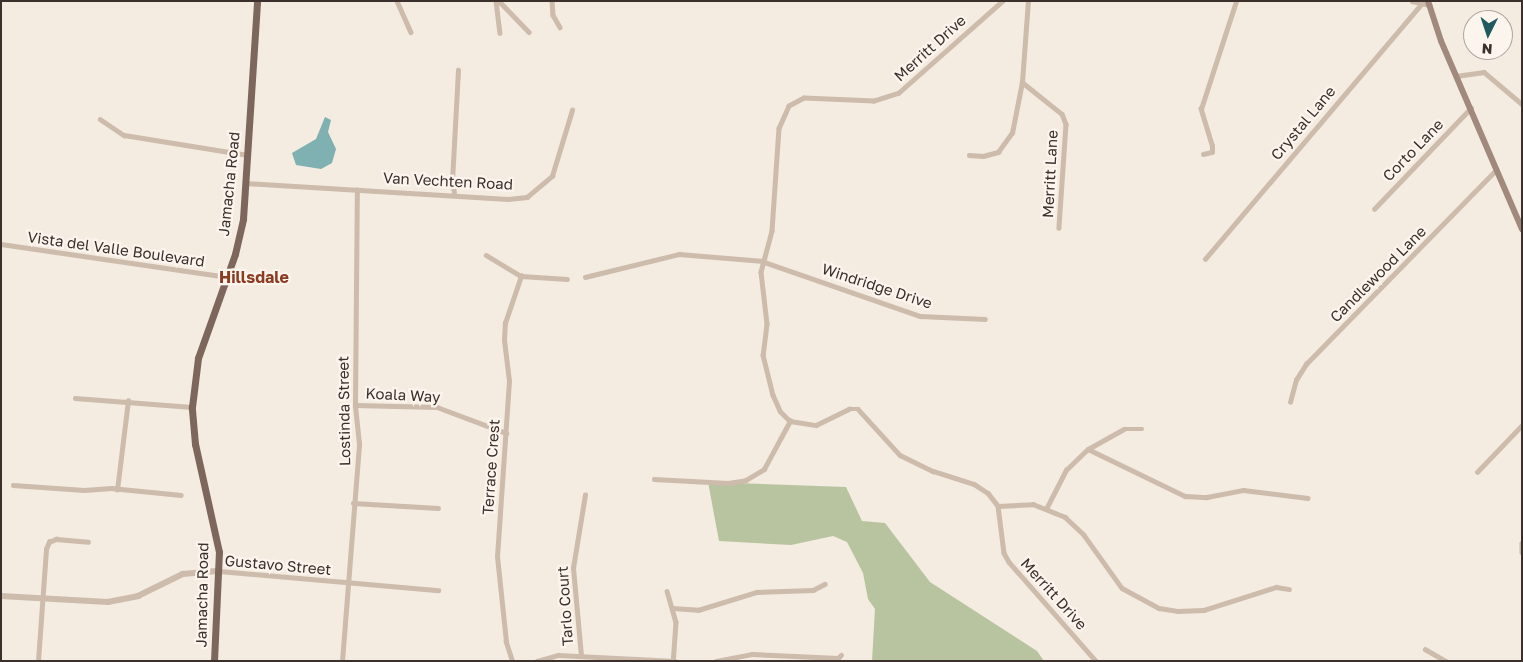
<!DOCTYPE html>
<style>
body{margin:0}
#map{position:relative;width:1523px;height:662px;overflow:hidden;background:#f4ebe1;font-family:"Golos Text",sans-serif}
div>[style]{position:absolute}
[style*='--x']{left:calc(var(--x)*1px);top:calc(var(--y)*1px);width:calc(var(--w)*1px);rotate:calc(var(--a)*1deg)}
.green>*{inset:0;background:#b8c4a0}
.water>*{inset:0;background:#7fb0b2}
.minor>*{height:4.5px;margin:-2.25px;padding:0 2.25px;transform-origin:2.25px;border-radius:2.25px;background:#cdbbac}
.tertiary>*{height:5.5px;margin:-2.75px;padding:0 2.75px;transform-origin:2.75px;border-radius:2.75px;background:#cdbbac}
.secondary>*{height:6px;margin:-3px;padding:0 3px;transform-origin:3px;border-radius:3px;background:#a18a7d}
.primary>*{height:7px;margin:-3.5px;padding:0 3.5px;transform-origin:3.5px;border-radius:3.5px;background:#7d675c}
span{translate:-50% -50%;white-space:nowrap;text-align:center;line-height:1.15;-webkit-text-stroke:4.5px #fbf5ee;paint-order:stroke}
.street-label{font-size:15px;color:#3b302b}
.neighbourhood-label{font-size:16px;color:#8c3b22;font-weight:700}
.frame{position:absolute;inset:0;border:2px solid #3b302b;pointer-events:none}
.north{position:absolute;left:1463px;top:10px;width:50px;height:50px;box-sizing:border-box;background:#fbf5ee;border:1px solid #aea6a0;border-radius:50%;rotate:184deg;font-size:14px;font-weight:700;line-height:20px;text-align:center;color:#3b302b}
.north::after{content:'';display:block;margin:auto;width:18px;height:22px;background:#1f5a5e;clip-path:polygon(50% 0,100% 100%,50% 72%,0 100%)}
</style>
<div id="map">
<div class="green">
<i style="clip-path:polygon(708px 482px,846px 487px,862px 521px,885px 523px,930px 582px,1037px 651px,1044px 661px,872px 661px,875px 609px,868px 599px,863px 573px,847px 542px,833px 536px,791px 545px,719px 541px)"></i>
</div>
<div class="water">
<i style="clip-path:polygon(325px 117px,331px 120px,328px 132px,336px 149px,332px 163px,321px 169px,296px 165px,292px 153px,316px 139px)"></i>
</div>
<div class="minor">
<i style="--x:397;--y:1;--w:34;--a:66"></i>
<i style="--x:496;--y:1;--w:32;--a:83"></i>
<i style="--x:499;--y:1;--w:43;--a:45.9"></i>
<i style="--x:552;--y:1;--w:14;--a:86"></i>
<i style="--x:553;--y:15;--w:14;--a:60"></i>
<i style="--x:1003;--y:1;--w:139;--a:138.5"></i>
<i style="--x:899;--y:93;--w:26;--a:162"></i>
<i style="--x:874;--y:101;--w:70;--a:-177.5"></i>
<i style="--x:804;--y:98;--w:17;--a:152"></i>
<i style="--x:789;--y:106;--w:24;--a:114"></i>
<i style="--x:779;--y:128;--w:103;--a:93.9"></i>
<i style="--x:772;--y:231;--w:42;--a:105"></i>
<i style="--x:761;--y:272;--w:52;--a:83.4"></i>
<i style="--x:767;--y:324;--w:31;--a:97"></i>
<i style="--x:763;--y:355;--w:41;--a:76"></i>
<i style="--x:773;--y:395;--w:17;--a:66"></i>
<i style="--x:780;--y:411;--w:14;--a:45"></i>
<i style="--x:790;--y:421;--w:26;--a:9"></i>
<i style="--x:816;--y:425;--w:37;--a:-26"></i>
<i style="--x:849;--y:409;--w:9;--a:0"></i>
<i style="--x:858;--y:409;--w:62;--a:47.6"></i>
<i style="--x:900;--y:455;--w:37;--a:26"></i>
<i style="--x:933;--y:471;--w:43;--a:17.6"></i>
<i style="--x:974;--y:484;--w:17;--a:33"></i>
<i style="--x:988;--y:493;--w:16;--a:52"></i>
<i style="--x:998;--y:506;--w:47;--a:82.7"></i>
<i style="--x:1004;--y:553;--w:10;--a:61"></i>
<i style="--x:1009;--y:562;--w:132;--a:48.7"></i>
<i style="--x:1412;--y:1;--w:18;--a:13"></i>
<i style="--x:1456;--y:76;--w:28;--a:-8"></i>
<i style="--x:1484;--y:72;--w:50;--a:40.1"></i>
<i style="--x:1022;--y:82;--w:51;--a:38.7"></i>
<i style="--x:1062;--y:114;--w:11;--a:68"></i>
<i style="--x:1066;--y:124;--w:104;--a:93.9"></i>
<i style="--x:100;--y:119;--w:29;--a:34"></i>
<i style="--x:124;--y:135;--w:125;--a:9.2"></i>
<i style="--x:1203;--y:154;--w:9;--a:-13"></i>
<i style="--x:1212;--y:152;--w:6;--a:-90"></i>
<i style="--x:1212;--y:146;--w:39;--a:-107"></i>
<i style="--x:1201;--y:109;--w:114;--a:-72"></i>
<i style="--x:969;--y:155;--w:14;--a:4"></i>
<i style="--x:983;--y:156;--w:16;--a:-15"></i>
<i style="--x:998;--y:152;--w:24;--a:-54"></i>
<i style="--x:1012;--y:133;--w:52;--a:-78.9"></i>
<i style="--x:1022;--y:82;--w:81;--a:-85.8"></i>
<i style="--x:245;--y:183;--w:263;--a:3.5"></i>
<i style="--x:508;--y:199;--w:19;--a:-6"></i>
<i style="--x:527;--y:197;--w:33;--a:-40"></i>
<i style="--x:552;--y:176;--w:69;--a:-73.1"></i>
<i style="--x:454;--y:193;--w:12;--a:-99"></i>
<i style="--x:452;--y:181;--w:111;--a:-86.9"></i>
<i style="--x:1374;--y:209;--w:140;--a:-46.2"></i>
<i style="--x:1;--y:244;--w:227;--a:8.3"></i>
<i style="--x:486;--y:255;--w:41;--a:31"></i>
<i style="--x:521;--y:276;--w:46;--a:3.7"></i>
<i style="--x:1205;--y:259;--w:334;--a:-49.7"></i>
<i style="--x:764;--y:262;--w:165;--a:19.1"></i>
<i style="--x:920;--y:316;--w:65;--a:2.6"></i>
<i style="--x:585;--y:277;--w:97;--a:-13.7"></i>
<i style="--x:679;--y:254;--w:85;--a:4.7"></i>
<i style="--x:75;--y:398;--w:117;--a:4.4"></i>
<i style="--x:1290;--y:402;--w:23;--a:-75"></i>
<i style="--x:1296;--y:380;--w:19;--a:-58"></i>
<i style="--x:1306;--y:364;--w:272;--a:-45.6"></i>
<i style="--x:355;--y:405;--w:82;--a:1.4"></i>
<i style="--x:437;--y:407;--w:74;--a:20.6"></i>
<i style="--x:1088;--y:449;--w:108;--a:25.9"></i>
<i style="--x:1185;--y:496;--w:22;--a:3"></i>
<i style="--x:1207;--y:497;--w:37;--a:-11"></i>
<i style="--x:1243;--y:490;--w:65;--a:7"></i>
<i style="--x:1477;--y:472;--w:65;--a:-46.2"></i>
<i style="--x:654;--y:479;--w:74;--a:3.1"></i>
<i style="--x:728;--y:483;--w:18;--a:-9"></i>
<i style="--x:746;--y:480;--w:21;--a:-31"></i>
<i style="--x:764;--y:469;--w:55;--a:-61.6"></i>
<i style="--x:13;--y:485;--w:71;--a:4"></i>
<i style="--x:84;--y:490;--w:27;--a:-4"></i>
<i style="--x:111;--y:488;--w:70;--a:5.7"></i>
<i style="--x:117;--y:490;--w:90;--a:-83"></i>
<i style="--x:353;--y:503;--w:85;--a:3.4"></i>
<i style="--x:998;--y:506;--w:35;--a:-3"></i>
<i style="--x:1033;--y:504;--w:35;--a:22"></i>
<i style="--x:1065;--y:517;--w:26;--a:43"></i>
<i style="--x:1084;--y:535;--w:65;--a:54.4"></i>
<i style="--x:1122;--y:588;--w:42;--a:28.4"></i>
<i style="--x:1159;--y:608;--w:18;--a:9"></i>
<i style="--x:1177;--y:611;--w:27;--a:-2"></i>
<i style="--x:1204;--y:610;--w:76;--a:-17.7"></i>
<i style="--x:1276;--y:587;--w:13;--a:9"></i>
<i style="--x:1046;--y:509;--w:44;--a:-62.9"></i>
<i style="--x:1066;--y:470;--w:30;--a:-44"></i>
<i style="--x:1088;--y:449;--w:41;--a:-29.1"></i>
<i style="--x:1124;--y:429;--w:18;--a:0"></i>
<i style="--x:1522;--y:543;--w:9;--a:90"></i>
<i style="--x:219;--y:571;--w:220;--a:5"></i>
<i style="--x:667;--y:591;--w:32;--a:74"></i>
<i style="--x:676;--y:622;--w:39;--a:94"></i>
<i style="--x:672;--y:608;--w:26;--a:4"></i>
<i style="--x:698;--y:610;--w:62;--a:-17"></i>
<i style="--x:757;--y:592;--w:56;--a:-2"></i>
<i style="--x:813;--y:590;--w:13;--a:-27"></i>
<i style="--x:1425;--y:649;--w:24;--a:30"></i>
<i style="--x:581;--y:656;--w:88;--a:-95.2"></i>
<i style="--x:573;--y:568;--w:74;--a:-80.7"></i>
<i style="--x:38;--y:661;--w:112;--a:-85.9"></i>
<i style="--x:46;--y:549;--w:8;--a:-67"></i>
<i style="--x:49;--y:542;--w:8;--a:-23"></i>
<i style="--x:56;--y:539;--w:32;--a:5"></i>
<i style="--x:342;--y:661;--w:218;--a:-85.5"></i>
<i style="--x:359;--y:444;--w:39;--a:-96"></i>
<i style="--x:355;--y:405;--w:215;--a:-89.5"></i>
<i style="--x:512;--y:661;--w:20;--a:-108"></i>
<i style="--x:506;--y:642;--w:85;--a:-96"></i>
<i style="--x:497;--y:557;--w:176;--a:-86.1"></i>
<i style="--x:509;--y:381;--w:41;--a:-97"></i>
<i style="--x:504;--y:340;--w:17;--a:-87"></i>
<i style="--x:505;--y:323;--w:50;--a:-71.2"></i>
<i style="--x:537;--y:661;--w:22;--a:-16"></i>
<i style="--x:558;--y:655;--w:117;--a:2.9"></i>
<i style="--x:716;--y:661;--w:37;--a:-11"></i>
<i style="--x:752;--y:654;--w:86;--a:2.7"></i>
<i style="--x:838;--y:658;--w:4;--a:-45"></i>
</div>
<div class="tertiary">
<i style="--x:1;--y:596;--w:107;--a:3.2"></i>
<i style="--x:108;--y:602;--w:31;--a:-11"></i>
<i style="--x:138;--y:596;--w:50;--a:-26.1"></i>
<i style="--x:183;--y:574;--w:36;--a:-5"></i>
</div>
<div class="secondary">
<i style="--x:1428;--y:1;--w:42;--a:72"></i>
<i style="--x:1441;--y:41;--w:205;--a:66.7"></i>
</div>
<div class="primary">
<i style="--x:214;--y:661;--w:109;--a:-87.4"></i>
<i style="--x:219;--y:552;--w:111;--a:-102.5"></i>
<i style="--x:195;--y:444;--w:37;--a:-95"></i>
<i style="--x:192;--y:407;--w:49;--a:-83"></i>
<i style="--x:198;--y:358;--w:110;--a:-70.4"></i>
<i style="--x:235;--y:254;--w:36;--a:-77"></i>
<i style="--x:243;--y:219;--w:218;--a:-86.3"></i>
</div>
<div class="street-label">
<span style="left:930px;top:48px;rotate:-42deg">Merritt Drive</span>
<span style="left:1303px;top:123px;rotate:-50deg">Crystal Lane</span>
<span style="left:1413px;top:150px;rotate:-46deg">Corto Lane</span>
<span style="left:1050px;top:174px;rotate:-87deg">Merritt Lane</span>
<span style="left:448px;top:181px;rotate:3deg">Van Vechten Road</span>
<span style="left:229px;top:184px;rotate:-84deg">Jamacha Road</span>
<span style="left:116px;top:249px;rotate:8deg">Vista del Valle Boulevard</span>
<span style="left:1378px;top:274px;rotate:-45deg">Candlewood Lane</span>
<span style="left:877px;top:286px;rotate:18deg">Windridge Drive</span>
<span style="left:403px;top:395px;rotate:3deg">Koala Way</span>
<span style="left:344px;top:411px;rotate:-91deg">Lostinda Street</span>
<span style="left:491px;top:467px;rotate:-86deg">Terrace Crest</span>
<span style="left:278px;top:565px;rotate:5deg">Gustavo Street</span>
<span style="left:1054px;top:594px;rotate:48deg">Merritt Drive</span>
<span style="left:202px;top:595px;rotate:-89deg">Jamacha Road</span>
<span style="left:565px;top:606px;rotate:-94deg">Tarlo Court</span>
</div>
<div class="neighbourhood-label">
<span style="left:254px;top:277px">Hillsdale</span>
</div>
<div class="frame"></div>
<div class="north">N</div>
</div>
